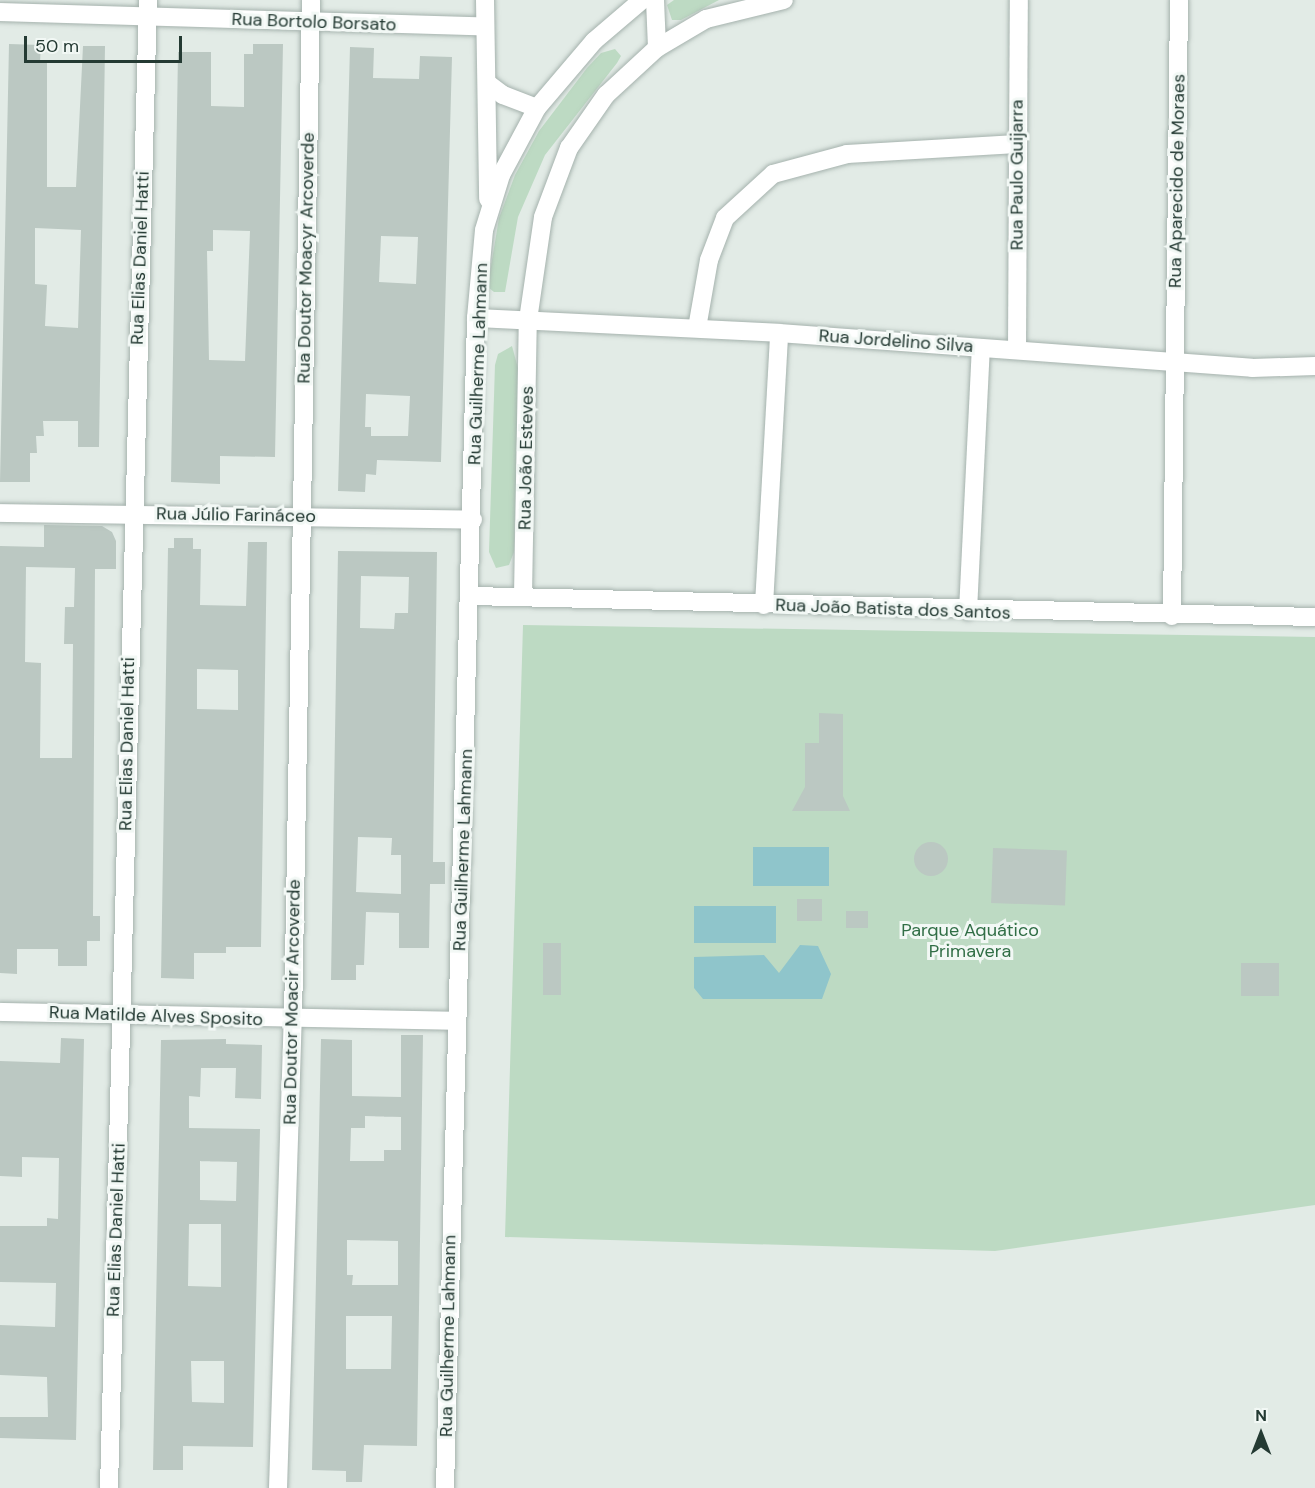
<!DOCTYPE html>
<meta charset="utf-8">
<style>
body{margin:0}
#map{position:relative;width:1315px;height:1488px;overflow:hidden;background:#e2ebe6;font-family:"DM Sans",sans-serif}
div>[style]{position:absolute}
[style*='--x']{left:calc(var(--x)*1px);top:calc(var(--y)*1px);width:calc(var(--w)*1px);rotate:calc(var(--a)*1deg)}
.green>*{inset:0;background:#bddac3}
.water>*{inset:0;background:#8fc5cb;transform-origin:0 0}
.building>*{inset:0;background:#bbc8c2;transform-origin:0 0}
.round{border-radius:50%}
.roads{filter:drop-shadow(0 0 2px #a5b2ad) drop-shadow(0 0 2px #a5b2ad)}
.minor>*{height:18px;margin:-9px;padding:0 9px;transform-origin:9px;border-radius:9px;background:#fff}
span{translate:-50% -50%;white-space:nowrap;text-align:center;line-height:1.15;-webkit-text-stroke:6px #f2f8f5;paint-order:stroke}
.street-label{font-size:18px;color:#243a33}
.park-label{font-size:18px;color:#316e46}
.north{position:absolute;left:1231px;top:1404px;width:60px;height:60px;-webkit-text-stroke:4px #f2f8f5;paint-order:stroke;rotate:0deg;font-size:16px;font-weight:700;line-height:24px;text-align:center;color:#243a33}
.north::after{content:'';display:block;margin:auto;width:21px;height:27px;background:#243a33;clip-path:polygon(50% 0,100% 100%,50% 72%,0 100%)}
.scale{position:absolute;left:24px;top:36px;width:158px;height:27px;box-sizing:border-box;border:3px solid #243a33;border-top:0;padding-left:8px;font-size:18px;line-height:21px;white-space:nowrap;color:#243a33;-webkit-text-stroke:4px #f2f8f5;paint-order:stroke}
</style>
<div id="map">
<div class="green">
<i style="clip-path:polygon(674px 0,719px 0,681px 20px,672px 20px,667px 5px)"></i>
<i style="clip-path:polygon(615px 49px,621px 56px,617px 63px,545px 155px,518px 217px,505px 292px,494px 292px,489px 288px,489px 278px,499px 218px,515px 175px,539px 131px,587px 68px,601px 53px)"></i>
<i style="clip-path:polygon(512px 346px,519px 372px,514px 552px,509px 565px,496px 568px,489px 552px,495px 365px,498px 354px)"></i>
<i style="clip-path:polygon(523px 625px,1315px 637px,1315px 1205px,995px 1251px,505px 1237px)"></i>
</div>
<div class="water">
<i style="left:753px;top:847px;width:76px;height:39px"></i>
<i style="left:694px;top:906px;width:82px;height:37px"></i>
<i style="clip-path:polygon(800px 945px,818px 946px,831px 974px,822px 999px,703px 999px,694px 988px,694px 957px,764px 955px,779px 973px)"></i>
</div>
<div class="building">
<i style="clip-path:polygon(evenodd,9px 44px,41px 45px,40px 62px,47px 62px,47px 187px,76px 187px,83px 46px,105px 46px,99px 447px,78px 447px,78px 421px,43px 421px,44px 436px,36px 436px,37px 453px,30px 453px,30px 482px,0 482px,9px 44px,35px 228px,81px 230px,78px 328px,45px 326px,47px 285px,35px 284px,35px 228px)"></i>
<i style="clip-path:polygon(evenodd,253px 44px,283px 44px,275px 457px,220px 456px,220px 484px,171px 482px,178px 52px,211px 52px,211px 106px,244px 107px,244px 54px,253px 54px,253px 44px,213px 230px,250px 231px,245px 361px,209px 360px,207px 251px,213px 251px,213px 230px)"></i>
<i style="clip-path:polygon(evenodd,350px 47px,374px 48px,373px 78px,419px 79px,420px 56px,452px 57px,441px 462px,377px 460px,376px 475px,366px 474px,365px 492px,338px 491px,350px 47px,381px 236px,418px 237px,416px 284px,379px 282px,381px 236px,350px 47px,366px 394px,410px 396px,408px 436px,371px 436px,371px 427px,365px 427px,366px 394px)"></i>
<i style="clip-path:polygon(evenodd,44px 525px,102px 526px,112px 532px,116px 541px,116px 569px,95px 569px,93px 916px,100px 916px,100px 941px,87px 941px,87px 966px,58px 966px,58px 949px,17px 949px,17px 974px,0 973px,0 546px,44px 547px,44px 525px,26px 567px,75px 568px,74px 607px,65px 607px,64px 644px,73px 644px,72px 758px,40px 758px,41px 663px,25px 662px,26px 567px)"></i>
<i style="clip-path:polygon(evenodd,174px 538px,193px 538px,193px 549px,201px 549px,200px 605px,246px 606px,248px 542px,267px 542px,261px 947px,226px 947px,226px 953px,194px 953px,194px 979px,161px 978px,168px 548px,174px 548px,174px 538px,197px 669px,238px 670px,238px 710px,197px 709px,197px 669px)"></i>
<i style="clip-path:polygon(evenodd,338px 551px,437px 552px,433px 862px,445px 862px,445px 884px,430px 884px,429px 948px,399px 948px,399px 913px,366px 912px,364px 965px,356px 965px,356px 980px,331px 980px,338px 551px,361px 576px,409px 577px,408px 613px,395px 613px,394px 629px,360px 628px,361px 576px,338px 551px,358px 837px,392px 838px,391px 855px,401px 855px,401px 894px,356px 892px,358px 837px)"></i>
<i style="clip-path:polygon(819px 713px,843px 714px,843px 796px,850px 811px,792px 811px,805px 787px,805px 743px,819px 743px)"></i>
<i class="round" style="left:914px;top:842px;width:34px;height:34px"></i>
<i style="left:993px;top:848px;width:74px;height:55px;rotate:2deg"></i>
<i style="left:797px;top:899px;width:25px;height:22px"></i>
<i style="left:846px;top:911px;width:22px;height:17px"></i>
<i style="left:543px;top:943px;width:18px;height:52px"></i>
<i style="left:1241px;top:963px;width:38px;height:33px"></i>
<i style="clip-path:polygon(evenodd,401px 1035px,423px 1035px,417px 1446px,364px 1445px,362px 1482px,346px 1482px,346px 1471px,312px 1470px,321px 1039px,352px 1040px,352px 1096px,401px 1097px,401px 1035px,365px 1116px,401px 1117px,401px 1150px,384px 1150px,384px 1161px,350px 1161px,351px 1128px,365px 1128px,365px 1116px,401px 1035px,347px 1240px,398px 1241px,398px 1285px,352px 1285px,353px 1275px,347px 1275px,347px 1240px,401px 1035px,346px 1316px,392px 1316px,391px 1369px,346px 1369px,346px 1316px)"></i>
<i style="clip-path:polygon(61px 1038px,84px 1039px,76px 1440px,0 1438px,0 1417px,48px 1417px,47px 1377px,0 1375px,0 1325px,55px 1327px,56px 1283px,0 1282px,0 1226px,47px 1226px,47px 1218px,58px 1219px,59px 1158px,22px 1157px,22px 1177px,0 1176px,0 1061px,60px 1063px)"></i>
<i style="clip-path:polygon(evenodd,226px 1039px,226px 1044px,262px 1045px,261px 1099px,235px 1098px,236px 1068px,201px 1068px,200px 1097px,189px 1096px,189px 1128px,260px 1129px,253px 1447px,183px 1446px,183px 1470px,153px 1470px,161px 1040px,226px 1039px,200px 1161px,237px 1162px,236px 1201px,200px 1200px,200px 1161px,226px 1039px,189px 1224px,221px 1224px,221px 1287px,188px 1286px,189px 1224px,226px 1039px,191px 1361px,224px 1361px,224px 1403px,192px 1402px,191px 1361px)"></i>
</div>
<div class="roads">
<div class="minor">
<i style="--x:485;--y:0;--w:199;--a:89.1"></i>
<i style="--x:655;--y:0;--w:48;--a:87.6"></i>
<i style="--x:0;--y:12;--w:485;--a:1.7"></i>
<i style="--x:487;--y:83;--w:20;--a:37"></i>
<i style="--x:503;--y:95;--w:36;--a:21"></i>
<i style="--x:476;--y:318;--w:303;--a:2.8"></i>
<i style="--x:779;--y:333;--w:474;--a:4.2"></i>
<i style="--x:1252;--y:368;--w:63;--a:-1.8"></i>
<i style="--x:697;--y:328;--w:69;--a:-80"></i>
<i style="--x:709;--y:260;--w:45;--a:-69.1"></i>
<i style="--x:725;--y:218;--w:65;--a:-42.5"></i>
<i style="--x:773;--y:174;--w:77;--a:-15.1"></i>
<i style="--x:847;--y:154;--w:170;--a:-3.4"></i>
<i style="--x:1017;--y:350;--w:350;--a:-89.7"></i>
<i style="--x:0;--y:513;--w:473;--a:0.8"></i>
<i style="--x:472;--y:596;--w:843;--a:1.43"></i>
<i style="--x:523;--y:596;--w:276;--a:-89"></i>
<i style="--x:528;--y:320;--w:104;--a:-81.7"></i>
<i style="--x:543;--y:217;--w:74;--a:-69.4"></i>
<i style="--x:569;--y:148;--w:65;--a:-55.1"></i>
<i style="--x:606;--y:95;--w:69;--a:-42.7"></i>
<i style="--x:657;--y:48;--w:57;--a:-30.6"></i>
<i style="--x:706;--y:19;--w:80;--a:-13.7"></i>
<i style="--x:764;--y:605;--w:272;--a:-86.8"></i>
<i style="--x:968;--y:611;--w:263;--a:-87.2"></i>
<i style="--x:1172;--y:616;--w:616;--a:-89.35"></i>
<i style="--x:0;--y:1012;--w:457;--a:1.1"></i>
<i style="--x:109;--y:1488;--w:1489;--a:-88.5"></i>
<i style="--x:278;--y:1488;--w:468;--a:-88.2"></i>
<i style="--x:293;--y:1020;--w:1020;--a:-88.99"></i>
<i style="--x:445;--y:1488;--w:1170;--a:-88.48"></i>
<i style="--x:476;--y:318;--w:88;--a:-84.8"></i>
<i style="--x:484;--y:230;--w:58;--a:-72.8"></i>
<i style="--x:501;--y:175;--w:76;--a:-61.8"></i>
<i style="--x:537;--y:108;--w:88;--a:-49.6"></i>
<i style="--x:594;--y:41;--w:63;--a:-40.5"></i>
</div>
</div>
<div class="street-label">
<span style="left:314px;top:22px;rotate:2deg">Rua Bortolo Borsato</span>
<span style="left:1017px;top:175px;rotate:-90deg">Rua Paulo Guijarra</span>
<span style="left:1177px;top:181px;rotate:-89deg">Rua Aparecido de Moraes</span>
<span style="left:140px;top:258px;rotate:-88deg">Rua Elias Daniel Hatti</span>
<span style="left:306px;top:258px;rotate:-89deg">Rua Doutor Moacyr Arcoverde</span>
<span style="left:896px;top:341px;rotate:4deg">Rua Jordelino Silva</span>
<span style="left:478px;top:364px;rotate:-88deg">Rua Guilherme Lahmann</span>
<span style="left:526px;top:458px;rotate:-89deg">Rua João Esteves</span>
<span style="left:236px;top:515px;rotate:1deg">Rua Júlio Farináceo</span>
<span style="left:893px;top:609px;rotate:2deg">Rua João Batista dos Santos</span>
<span style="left:127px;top:744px;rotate:-89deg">Rua Elias Daniel Hatti</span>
<span style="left:463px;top:850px;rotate:-88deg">Rua Guilherme Lahmann</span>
<span style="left:292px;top:1002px;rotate:-89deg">Rua Doutor Moacir Arcoverde</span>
<span style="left:156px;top:1016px;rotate:2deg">Rua Matilde Alves Sposito</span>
<span style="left:116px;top:1230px;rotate:-88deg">Rua Elias Daniel Hatti</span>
<span style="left:448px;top:1336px;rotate:-89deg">Rua Guilherme Lahmann</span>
</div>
<div class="park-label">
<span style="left:970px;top:941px">Parque Aquático<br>Primavera</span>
</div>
<div class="north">N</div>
<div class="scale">50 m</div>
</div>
